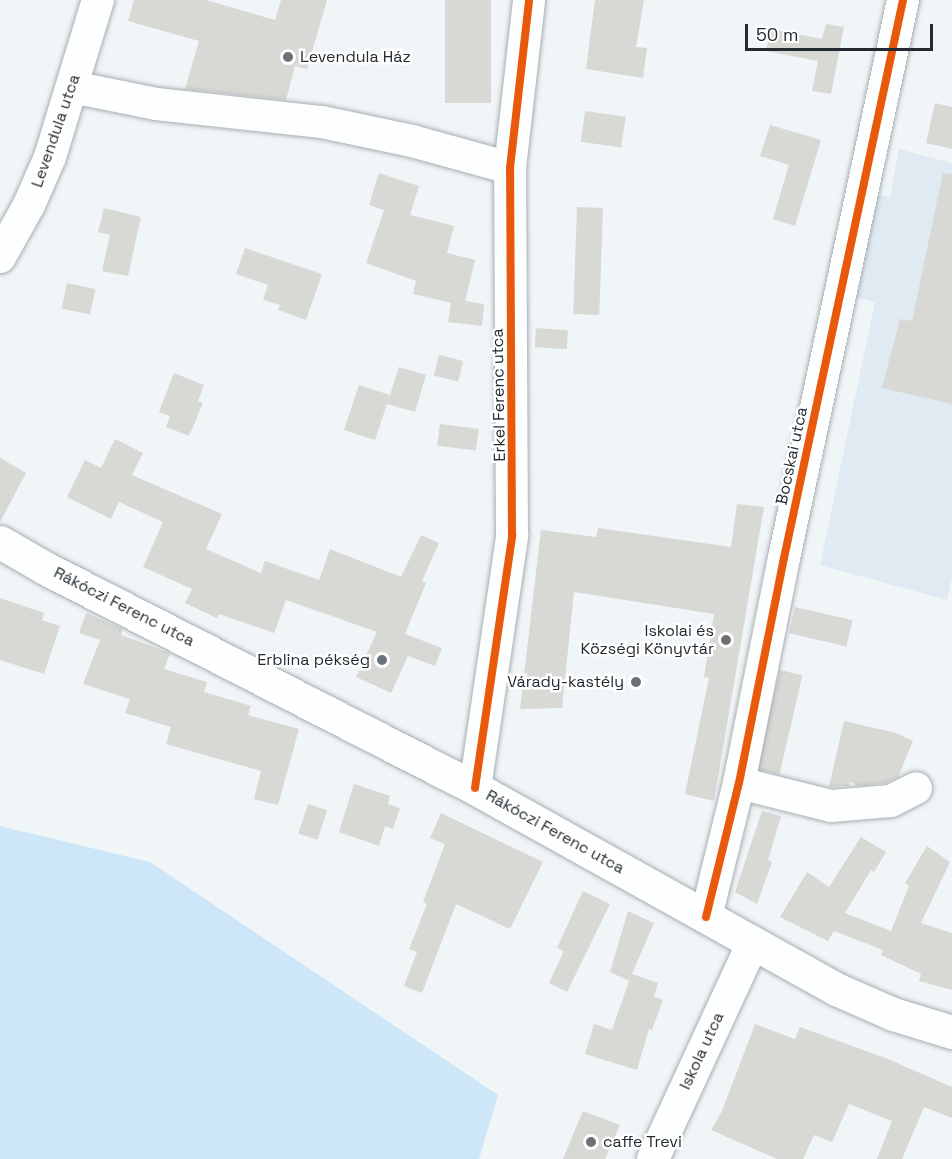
<!DOCTYPE html>
<meta charset="utf-8">
<style>
body{margin:0}
#map{position:relative;width:952px;height:1159px;overflow:hidden;background:#f0f5f8;font-family:"Space Grotesk",sans-serif}
div>[style]{position:absolute}
[style*='--x']{left:calc(var(--x)*1px);top:calc(var(--y)*1px);width:calc(var(--w)*1px);rotate:calc(var(--a)*1deg)}
.built>*{inset:0;background:#dfeaf3}
.green>*{inset:0;background:#cee7f8}
.building>*{inset:0;background:#d8d8d5;transform-origin:0 0}
.roads{filter:drop-shadow(0 0 2px #a8aeb2) drop-shadow(0 0 2px #a8aeb2)}
.minor>*{height:32px;margin:-16px;padding:0 16px;transform-origin:16px;border-radius:16px;background:#fdfefe}
.major>*{height:33px;margin:-16.5px;padding:0 16.5px;transform-origin:16.5px;border-radius:16.5px;background:#fdfefe}
.cycleway>*{height:8px;margin:-4px;padding:0 4px;transform-origin:4px;border-radius:4px;background:#e8590c}
.dots>*{width:16px;height:16px;translate:-50% -50%;box-sizing:border-box;border:3px solid #fff;border-radius:50%}
span{translate:-50% -50%;white-space:nowrap;text-align:center;line-height:1.15;-webkit-text-stroke:5px #fff;paint-order:stroke}
.poi-label{font-size:16px;color:#232b31}
.left{translate:0 -50%;text-align:left}
.right{translate:-100% -50%;text-align:right}
.street-label{font-size:16px;color:#232b31}
.scale{position:absolute;left:745px;top:24px;width:188px;height:27px;box-sizing:border-box;border:3px solid #232b31;border-top:0;padding-left:8px;font-size:18px;line-height:21px;white-space:nowrap;color:#232b31;-webkit-text-stroke:4px #fff;paint-order:stroke}
</style>
<div id="map">
<div class="built">
<i style="clip-path:polygon(899px 149px,952px 163px,952px 577px,947px 600px,820px 565px,875px 302px,850px 296px,872px 194px,890px 197px)"></i>
</div>
<div class="green">
<i style="clip-path:polygon(0 826px,150px 862px,498px 1095px,479px 1159px,0 1159px)"></i>
</div>
<div class="building">
<i style="clip-path:polygon(134px 0,206px 0,275px 20px,281px 0,327px 0,307px 69px,295px 66px,286px 100px,185px 89px,199px 41px,128px 21px)"></i>
<i style="left:445px;top:0;width:46px;height:103px"></i>
<i style="clip-path:polygon(595px 0,644px 0,636px 47px,647px 48px,643px 78px,586px 69px)"></i>
<i style="clip-path:polygon(826px 24px,844px 27px,831px 94px,812px 91px,818px 61px,766px 51px,771px 29px,822px 39px)"></i>
<i style="clip-path:polygon(935px 103px,952px 107px,952px 149px,926px 143px)"></i>
<i style="left:585px;top:111px;width:41px;height:31px;rotate:8deg"></i>
<i style="clip-path:polygon(770px 125px,821px 140px,795px 226px,773px 219px,789px 165px,760px 156px)"></i>
<i style="clip-path:polygon(379px 173px,419px 186px,410px 215px,454px 226px,447px 253px,475px 260px,465px 301px,484px 304px,482px 326px,448px 322px,451px 303px,413px 294px,416px 281px,366px 263px,384px 210px,369px 205px)"></i>
<i style="clip-path:polygon(943px 173px,952px 174px,952px 404px,882px 388px,900px 319px,912px 321px)"></i>
<i style="left:577px;top:207px;width:26px;height:107px;rotate:2deg"></i>
<i style="clip-path:polygon(104px 208px,141px 217px,128px 276px,102px 271px,110px 235px,98px 232px)"></i>
<i style="clip-path:polygon(245px 248px,322px 274px,306px 320px,278px 310px,280px 305px,263px 300px,268px 285px,236px 274px)"></i>
<i style="left:67px;top:283px;width:29px;height:26px;rotate:12deg"></i>
<i style="left:536px;top:328px;width:32px;height:19px;rotate:4deg"></i>
<i style="left:439px;top:355px;width:25px;height:21px;rotate:14deg"></i>
<i style="clip-path:polygon(399px 367px,426px 375px,415px 412px,387px 404px,389px 398px,375px 440px,344px 430px,359px 385px,390px 395px)"></i>
<i style="clip-path:polygon(174px 373px,204px 385px,198px 401px,203px 403px,189px 436px,166px 427px,170px 416px,159px 412px)"></i>
<i style="left:440px;top:424px;width:39px;height:22px;rotate:7deg"></i>
<i style="clip-path:polygon(115px 439px,143px 453px,132px 475px,222px 514px,206px 549px,261px 573px,265px 561px,319px 580px,330px 549px,401px 577px,421px 535px,439px 543px,422px 581px,426px 583px,405px 634px,442px 648px,435px 666px,408px 656px,391px 693px,356px 677px,377px 632px,286px 600px,274px 633px,219px 614px,217px 618px,185px 603px,192px 589px,143px 567px,163px 522px,119px 502px,111px 519px,67px 497px,85px 460px,101px 468px)"></i>
<i style="clip-path:polygon(0 458px,26px 473px,0 522px)"></i>
<i style="clip-path:polygon(737px 504px,764px 507px,714px 801px,685px 794px,709px 678px,704px 677px,714px 614px,574px 592px,562px 708px,520px 709px,541px 530px,596px 537px,598px 528px,731px 547px)"></i>
<i style="clip-path:polygon(0 598px,44px 613px,42px 620px,60px 626px,44px 674px,0 660px)"></i>
<i style="left:795px;top:607px;width:59px;height:27px;rotate:13deg"></i>
<i style="clip-path:polygon(86px 613px,123px 629px,121px 635px,170px 653px,164px 669px,207px 682px,204px 692px,251px 706px,248px 715px,299px 729px,278px 805px,254px 799px,261px 771px,166px 744px,171px 727px,125px 713px,130px 699px,83px 684px,100px 640px,79px 633px)"></i>
<i style="left:780px;top:670px;width:23px;height:102px;rotate:13deg"></i>
<i style="clip-path:polygon(844px 721px,896px 733px,913px 741px,898px 777px,886px 783px,858px 786px,850px 782px,849px 786px,829px 787px)"></i>
<i style="clip-path:polygon(354px 784px,390px 796px,388px 804px,400px 808px,393px 829px,385px 826px,379px 846px,339px 832px)"></i>
<i style="left:308px;top:804px;width:20px;height:31px;rotate:18deg"></i>
<i style="clip-path:polygon(762px 811px,781px 816px,768px 860px,772px 862px,757px 904px,735px 892px)"></i>
<i style="clip-path:polygon(441px 813px,543px 862px,510px 929px,456px 904px,422px 993px,404px 986px,417px 952px,409px 949px,427px 904px,423px 902px,445px 844px,430px 838px)"></i>
<i style="clip-path:polygon(861px 837px,886px 852px,874px 872px,871px 870px,845px 913px,891px 931px,909px 886px,905px 883px,927px 846px,950px 862px,921px 923px,952px 933px,952px 990px,919px 981px,921px 974px,881px 955px,883px 950px,834px 931px,828px 941px,780px 917px,807px 872px,829px 887px)"></i>
<i style="clip-path:polygon(583px 891px,610px 904px,567px 992px,549px 983px,564px 951px,557px 948px)"></i>
<i style="clip-path:polygon(628px 911px,654px 923px,632px 974px,658px 983px,654px 997px,663px 1000px,652px 1030px,649px 1029px,637px 1070px,585px 1054px,594px 1024px,612px 1030px,629px 981px,610px 972px)"></i>
<i style="clip-path:polygon(755px 1024px,795px 1039px,800px 1027px,888px 1059px,952px 1087px,952px 1118px,924px 1107px,902px 1159px,877px 1159px,892px 1121px,849px 1104px,832px 1142px,814px 1135px,803px 1159px,777px 1159px,711px 1130px,722px 1111px)"></i>
<i style="clip-path:polygon(583px 1111px,620px 1125px,605px 1159px,563px 1159px)"></i>
</div>
<div class="roads">
<div class="minor">
<i style="--x:72;--y:87;--w:86;--a:11.4"></i>
<i style="--x:156;--y:104;--w:167;--a:6.2"></i>
<i style="--x:322;--y:122;--w:92;--a:11.9"></i>
<i style="--x:412;--y:141;--w:102;--a:15.4"></i>
<i style="--x:0;--y:257;--w:60;--a:-60.9"></i>
<i style="--x:29;--y:205;--w:52;--a:-66.4"></i>
<i style="--x:50;--y:157;--w:164;--a:-73"></i>
<i style="--x:739;--y:783;--w:95;--a:14"></i>
<i style="--x:831;--y:806;--w:60;--a:-4.8"></i>
<i style="--x:891;--y:801;--w:28;--a:-27"></i>
<i style="--x:475;--y:788;--w:255;--a:-81.6"></i>
<i style="--x:512;--y:536;--w:368;--a:-90.3"></i>
<i style="--x:510;--y:168;--w:169;--a:-83.5"></i>
<i style="--x:706;--y:917;--w:138;--a:-76.2"></i>
<i style="--x:739;--y:783;--w:229;--a:-78.7"></i>
<i style="--x:784;--y:558;--w:571;--a:-77.96"></i>
<i style="--x:653;--y:1159;--w:238;--a:-65.2"></i>
</div>
<div class="major">
<i style="--x:0;--y:542;--w:52;--a:30"></i>
<i style="--x:45;--y:568;--w:483;--a:27.1"></i>
<i style="--x:475;--y:788;--w:413;--a:29.1"></i>
<i style="--x:836;--y:989;--w:62;--a:23.7"></i>
<i style="--x:893;--y:1014;--w:62;--a:17"></i>
</div>
</div>
<div class="cycleway">
<i style="--x:475;--y:788;--w:255;--a:-81.6"></i>
<i style="--x:512;--y:536;--w:368;--a:-90.3"></i>
<i style="--x:510;--y:168;--w:169;--a:-83.5"></i>
<i style="--x:706;--y:917;--w:138;--a:-76.2"></i>
<i style="--x:739;--y:783;--w:229;--a:-78.7"></i>
<i style="--x:784;--y:558;--w:571;--a:-77.96"></i>
</div>
<div class="dots">
<i style="left:288px;top:57px;background:#6b7277"></i>
<i style="left:726px;top:640px;background:#6b7277"></i>
<i style="left:382px;top:660px;background:#6b7277"></i>
<i style="left:636px;top:682px;background:#6b7277"></i>
<i style="left:591px;top:1142px;background:#6b7277"></i>
</div>
<div class="poi-label">
<span class="left" style="left:300px;top:57px">Levendula Ház</span>
<span class="right" style="left:714px;top:640px">Iskolai és<br>Községi Könyvtár</span>
<span class="right" style="left:370px;top:660px">Erblina pékség</span>
<span class="right" style="left:624px;top:682px">Várady-kastély</span>
<span class="left" style="left:603px;top:1142px">caffe Trevi</span>
</div>
<div class="street-label">
<span style="left:56px;top:131px;rotate:-71deg">Levendula utca</span>
<span style="left:499px;top:395px;rotate:-91deg">Erkel Ferenc utca</span>
<span style="left:792px;top:456px;rotate:-78deg">Bocskai utca</span>
<span style="left:124px;top:607px;rotate:27deg">Rákóczi Ferenc utca</span>
<span style="left:555px;top:832px;rotate:29deg">Rákóczi Ferenc utca</span>
<span style="left:702px;top:1051px;rotate:-65deg">Iskola utca</span>
</div>
<div class="scale">50 m</div>
</div>
